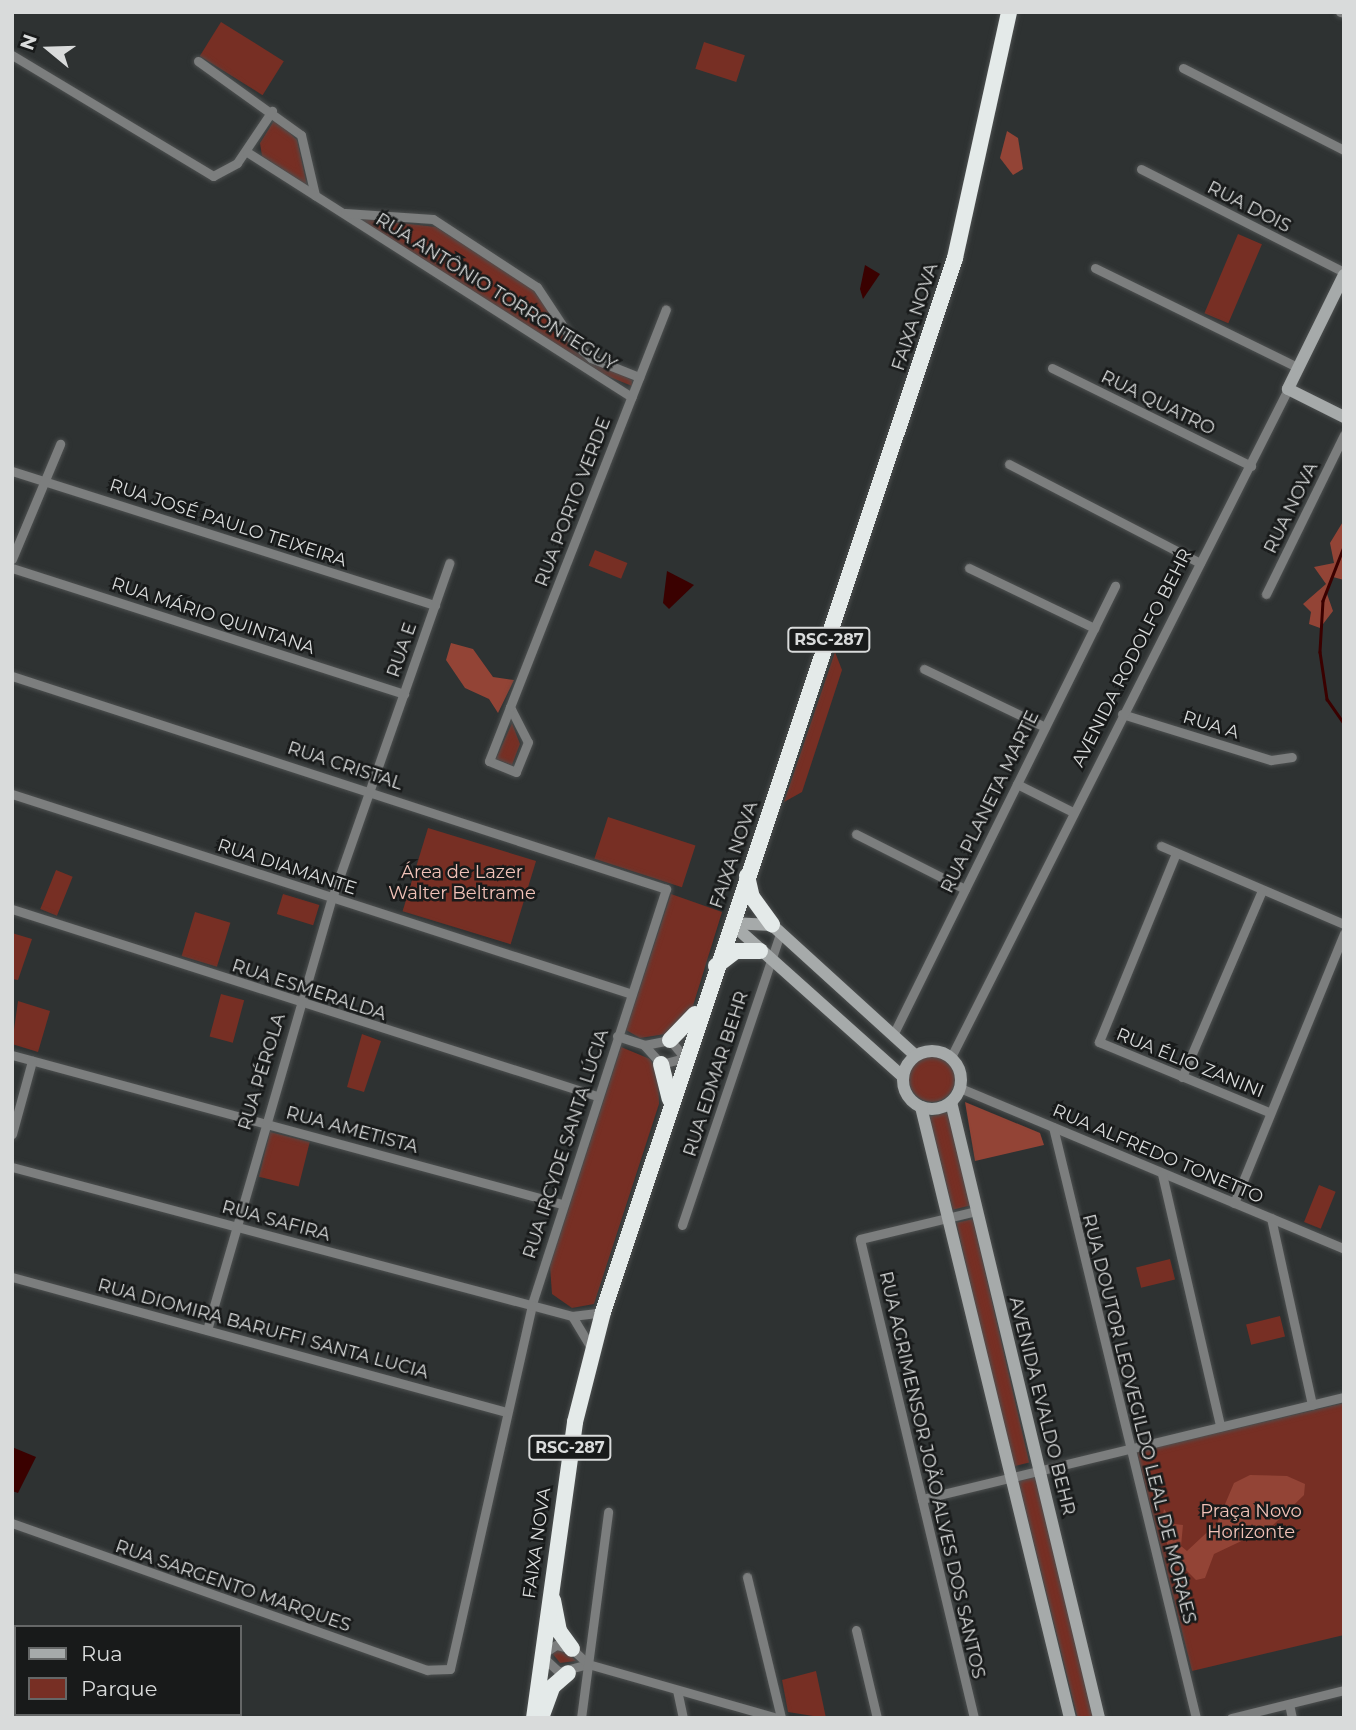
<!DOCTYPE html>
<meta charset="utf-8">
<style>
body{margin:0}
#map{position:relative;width:1356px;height:1730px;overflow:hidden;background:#2e3232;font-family:Montserrat,sans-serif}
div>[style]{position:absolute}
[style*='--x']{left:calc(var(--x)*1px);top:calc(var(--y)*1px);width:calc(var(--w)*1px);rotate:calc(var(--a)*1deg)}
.green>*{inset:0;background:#772f24;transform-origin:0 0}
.round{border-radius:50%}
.forest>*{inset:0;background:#934436}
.water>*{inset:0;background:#3a0100}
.stream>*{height:2.5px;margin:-1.25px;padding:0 1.25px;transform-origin:1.25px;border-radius:1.25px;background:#3a0100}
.roads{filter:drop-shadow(0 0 2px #4d5050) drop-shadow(0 0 2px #4d5050)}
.street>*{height:9px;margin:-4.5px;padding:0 4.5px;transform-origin:4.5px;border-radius:4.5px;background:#7c7e7e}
.secondary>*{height:12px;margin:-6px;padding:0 6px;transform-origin:6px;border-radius:6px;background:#a6aaaa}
.secondary>.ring{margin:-6px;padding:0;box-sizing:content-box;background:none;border:12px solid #a6aaaa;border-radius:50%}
.highway>*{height:16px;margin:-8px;padding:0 8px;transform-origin:8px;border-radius:8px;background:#e4eae9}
span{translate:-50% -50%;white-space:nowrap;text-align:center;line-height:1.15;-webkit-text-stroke:5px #181a1a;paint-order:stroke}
.shield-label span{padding:2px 5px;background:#181a1a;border:2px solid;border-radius:5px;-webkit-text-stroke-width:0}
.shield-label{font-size:16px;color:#d9dbdb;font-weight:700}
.street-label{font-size:18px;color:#d9dbdb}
.park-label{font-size:18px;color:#f1c2b8}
.frame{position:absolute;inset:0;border:14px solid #d9dbdb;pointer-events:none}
.legend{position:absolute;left:14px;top:1625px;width:228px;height:91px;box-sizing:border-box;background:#181a1a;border:2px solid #656767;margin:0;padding:9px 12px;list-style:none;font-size:21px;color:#d9dbdb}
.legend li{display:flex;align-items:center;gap:14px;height:35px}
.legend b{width:35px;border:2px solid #656767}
.north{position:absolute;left:14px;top:14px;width:70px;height:70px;-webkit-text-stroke:5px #181a1a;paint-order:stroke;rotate:289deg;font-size:19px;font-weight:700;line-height:28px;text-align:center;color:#d9dbdb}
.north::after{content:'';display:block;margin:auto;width:24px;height:32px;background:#d9dbdb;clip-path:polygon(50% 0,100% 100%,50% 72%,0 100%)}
</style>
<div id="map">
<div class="green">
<i style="left:221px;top:22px;width:74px;height:40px;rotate:32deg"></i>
<i style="left:704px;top:42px;width:43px;height:28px;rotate:18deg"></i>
<i style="clip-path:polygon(275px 119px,297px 140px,307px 185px,262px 156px,260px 143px)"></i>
<i style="clip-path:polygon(358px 218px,436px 227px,531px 287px,581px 356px,632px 380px,632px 386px,600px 373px)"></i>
<i style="left:1238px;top:234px;width:26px;height:86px;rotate:23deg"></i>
<i style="left:595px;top:550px;width:35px;height:17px;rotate:22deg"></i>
<i style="clip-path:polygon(835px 652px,842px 670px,802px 792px,784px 802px)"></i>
<i style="clip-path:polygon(512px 723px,520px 744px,512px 765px,496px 759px)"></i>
<i style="left:608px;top:817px;width:92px;height:44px;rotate:18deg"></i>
<i style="left:428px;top:828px;width:113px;height:87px;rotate:17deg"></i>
<i style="left:56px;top:870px;width:18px;height:42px;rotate:22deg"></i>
<i style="left:283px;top:894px;width:38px;height:21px;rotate:17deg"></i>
<i style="clip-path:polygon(671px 894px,722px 912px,692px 1009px,672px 1033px,640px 1038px,626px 1030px)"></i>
<i style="left:195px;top:912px;width:37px;height:46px;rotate:17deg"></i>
<i style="clip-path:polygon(12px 933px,32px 939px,18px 980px,12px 979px)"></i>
<i style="left:221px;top:994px;width:24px;height:44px;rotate:15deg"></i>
<i style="clip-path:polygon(18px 1001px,50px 1011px,38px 1052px,12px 1044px)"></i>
<i style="clip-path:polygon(362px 1034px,381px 1041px,364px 1092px,347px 1087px)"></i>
<i style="clip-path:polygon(621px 1047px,650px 1059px,658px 1072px,659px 1104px,594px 1304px,572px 1308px,552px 1294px,550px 1266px)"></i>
<i class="round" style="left:909px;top:1056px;width:46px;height:46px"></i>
<i style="left:948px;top:1112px;width:96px;height:19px;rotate:76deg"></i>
<i style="left:270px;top:1132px;width:41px;height:46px;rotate:14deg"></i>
<i style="left:1319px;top:1185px;width:18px;height:40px;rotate:22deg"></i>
<i style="left:973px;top:1219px;width:250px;height:17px;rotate:77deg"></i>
<i style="left:1170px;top:1259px;width:21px;height:35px;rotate:76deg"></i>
<i style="left:1280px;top:1316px;width:21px;height:35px;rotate:76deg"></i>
<i style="clip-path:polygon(1344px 1403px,1344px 1635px,1192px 1671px,1137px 1452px)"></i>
<i style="left:1035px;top:1477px;width:248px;height:17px;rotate:76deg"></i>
<i style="clip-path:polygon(558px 1650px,570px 1655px,576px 1661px,560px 1663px,552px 1653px)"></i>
<i style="clip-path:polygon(816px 1671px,826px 1718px,788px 1712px,782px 1680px)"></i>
</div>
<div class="forest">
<i style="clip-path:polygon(1007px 131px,1018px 138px,1023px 169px,1013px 175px,1000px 158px)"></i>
<i style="clip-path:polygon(1344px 520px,1344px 580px,1333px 577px,1326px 591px,1333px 611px,1320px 628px,1309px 624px,1311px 612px,1303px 604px,1326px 584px,1314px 567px,1334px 563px,1330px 543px)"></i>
<i style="clip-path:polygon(451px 643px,473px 649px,493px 677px,514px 680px,498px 713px,489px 699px,465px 688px,446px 660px)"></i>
<i style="clip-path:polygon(965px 1102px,1040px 1133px,1044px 1145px,975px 1161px)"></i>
<i style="clip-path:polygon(1250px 1475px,1287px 1476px,1305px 1484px,1304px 1495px,1271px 1527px,1214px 1554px,1205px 1578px,1196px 1580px,1171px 1555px,1161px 1527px,1164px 1509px,1174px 1524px,1183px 1525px,1181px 1546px,1187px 1551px,1217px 1523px,1234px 1483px)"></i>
</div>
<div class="water">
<i style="clip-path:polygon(865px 265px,880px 274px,863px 299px,860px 289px)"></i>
<i style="clip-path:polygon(667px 571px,694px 585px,669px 609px,663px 603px)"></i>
<i style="clip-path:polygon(12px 1447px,36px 1457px,18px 1493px,12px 1491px)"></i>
</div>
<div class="stream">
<i style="--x:1344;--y:547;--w:58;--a:111.3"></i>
<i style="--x:1323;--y:601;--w:51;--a:93.4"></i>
<i style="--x:1320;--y:652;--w:48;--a:81.5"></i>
<i style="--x:1327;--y:699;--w:29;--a:55"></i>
</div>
<div class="roads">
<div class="street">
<i style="--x:1340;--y:12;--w:4;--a:14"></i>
<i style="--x:12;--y:55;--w:235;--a:31"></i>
<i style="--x:213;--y:176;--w:27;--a:-28"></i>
<i style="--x:237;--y:163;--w:63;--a:-56.1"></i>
<i style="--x:198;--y:61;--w:127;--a:35.7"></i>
<i style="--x:301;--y:135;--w:62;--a:76.9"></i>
<i style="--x:1183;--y:68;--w:181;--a:27"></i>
<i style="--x:247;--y:152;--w:456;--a:32.5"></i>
<i style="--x:1141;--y:169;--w:228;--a:26.9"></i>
<i style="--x:345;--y:213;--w:88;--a:3.9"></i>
<i style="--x:433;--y:219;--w:124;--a:33.2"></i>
<i style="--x:537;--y:287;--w:67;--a:56.5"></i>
<i style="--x:574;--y:343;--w:23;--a:41"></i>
<i style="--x:591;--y:358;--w:52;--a:21.6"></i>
<i style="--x:1095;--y:268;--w:227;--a:26.1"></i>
<i style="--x:1052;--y:368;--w:222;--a:26.2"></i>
<i style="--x:1009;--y:464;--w:215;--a:27.4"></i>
<i style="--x:12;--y:471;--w:444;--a:17.6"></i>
<i style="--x:12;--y:559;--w:125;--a:-67.3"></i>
<i style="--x:12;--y:568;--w:412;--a:17.8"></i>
<i style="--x:969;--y:568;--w:139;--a:25.6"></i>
<i style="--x:1266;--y:594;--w:177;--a:-63.9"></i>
<i style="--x:924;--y:669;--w:134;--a:25.6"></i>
<i style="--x:12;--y:676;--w:688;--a:18.04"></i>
<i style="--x:666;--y:889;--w:437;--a:107.9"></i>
<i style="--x:532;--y:1305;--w:373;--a:102.7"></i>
<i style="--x:450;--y:1669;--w:23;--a:178"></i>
<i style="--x:427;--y:1670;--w:440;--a:-160.5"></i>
<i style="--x:510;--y:707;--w:39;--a:63"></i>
<i style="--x:528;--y:742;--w:32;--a:112"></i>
<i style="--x:516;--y:772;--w:29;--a:-158"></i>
<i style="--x:489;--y:761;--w:58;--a:-68.7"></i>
<i style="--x:510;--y:707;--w:427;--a:-68.6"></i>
<i style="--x:1122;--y:714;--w:156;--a:17.2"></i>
<i style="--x:1271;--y:760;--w:21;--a:-8"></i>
<i style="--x:1017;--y:784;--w:63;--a:26.6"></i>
<i style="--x:12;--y:794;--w:651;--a:17.88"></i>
<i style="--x:856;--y:834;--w:122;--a:26.8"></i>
<i style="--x:1161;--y:846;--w:199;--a:23.1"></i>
<i style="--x:1176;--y:853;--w:204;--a:112.2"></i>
<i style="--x:1099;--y:1042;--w:184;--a:22.4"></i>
<i style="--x:12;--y:909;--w:614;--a:17.73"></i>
<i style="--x:894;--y:1033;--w:499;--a:-63.7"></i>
<i style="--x:617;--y:1036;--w:28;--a:18"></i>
<i style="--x:644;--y:1045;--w:25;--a:48"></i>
<i style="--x:661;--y:1064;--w:25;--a:-14"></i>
<i style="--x:685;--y:1058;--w:23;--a:-130"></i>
<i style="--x:670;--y:1040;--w:26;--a:169"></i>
<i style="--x:12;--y:1055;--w:570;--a:15.16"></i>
<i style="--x:951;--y:1057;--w:748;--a:-63.23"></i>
<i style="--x:1182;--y:1077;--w:203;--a:-66.8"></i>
<i style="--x:960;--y:1088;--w:416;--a:22.7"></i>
<i style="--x:1053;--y:1127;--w:608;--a:76.4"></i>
<i style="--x:12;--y:1134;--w:76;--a:-74.7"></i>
<i style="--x:12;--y:1167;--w:579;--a:14.9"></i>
<i style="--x:572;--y:1316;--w:31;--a:-7"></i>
<i style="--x:1162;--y:1174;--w:259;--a:77"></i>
<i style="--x:1234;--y:1203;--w:291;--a:-67.8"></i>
<i style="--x:1271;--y:1218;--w:191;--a:77.6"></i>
<i style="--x:682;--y:1225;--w:308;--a:-71.4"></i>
<i style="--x:12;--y:1277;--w:512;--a:15.28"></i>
<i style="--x:572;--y:1316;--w:39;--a:59"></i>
<i style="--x:207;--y:1330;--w:450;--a:-73.9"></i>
<i style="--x:332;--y:898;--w:355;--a:-70.7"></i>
<i style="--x:922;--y:1499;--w:434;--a:-13.6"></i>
<i style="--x:747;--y:1577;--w:145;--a:76.4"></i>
<i style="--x:856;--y:1630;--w:90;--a:76.6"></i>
<i style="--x:588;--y:1664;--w:30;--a:165"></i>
<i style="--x:559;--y:1672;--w:25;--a:-137"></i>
<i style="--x:541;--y:1655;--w:18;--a:-34"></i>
<i style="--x:556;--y:1645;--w:16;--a:14"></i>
<i style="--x:572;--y:1649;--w:22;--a:43"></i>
<i style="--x:588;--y:1664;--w:197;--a:15.9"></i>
<i style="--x:677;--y:1690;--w:29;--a:78"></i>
<i style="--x:1289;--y:1704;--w:14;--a:78"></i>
<i style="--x:581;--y:1718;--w:208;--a:-82.5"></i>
<i style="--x:974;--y:1718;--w:492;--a:-103.4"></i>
<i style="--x:860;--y:1239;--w:120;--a:-13.5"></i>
<i style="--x:1231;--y:1718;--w:116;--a:-13.9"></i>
</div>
<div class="secondary">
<i style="--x:1344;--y:275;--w:127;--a:116.2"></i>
<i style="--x:1288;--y:389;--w:63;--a:26.6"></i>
<i style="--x:731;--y:923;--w:41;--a:2.8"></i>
<i style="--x:772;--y:925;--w:193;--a:42.3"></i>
<i style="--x:731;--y:923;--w:229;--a:41.8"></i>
<i class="ring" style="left:903px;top:1051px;width:46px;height:46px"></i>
<i style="--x:951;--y:1102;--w:634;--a:76.49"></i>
<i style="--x:921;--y:1107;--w:629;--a:76.3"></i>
</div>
<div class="highway">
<i style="--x:747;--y:876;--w:22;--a:77"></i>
<i style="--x:752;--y:897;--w:34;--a:54"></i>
<i style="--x:716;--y:966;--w:25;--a:-37"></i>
<i style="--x:736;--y:951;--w:24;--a:0"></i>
<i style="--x:670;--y:1040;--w:36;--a:-46"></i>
<i style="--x:661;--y:1064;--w:36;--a:76"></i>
<i style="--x:553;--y:1600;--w:32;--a:79"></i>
<i style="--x:559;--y:1631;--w:22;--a:54"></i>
<i style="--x:534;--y:1718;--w:299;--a:-82.1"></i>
<i style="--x:575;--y:1422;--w:114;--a:-75.7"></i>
<i style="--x:603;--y:1312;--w:1111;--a:-71.53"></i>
<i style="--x:955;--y:258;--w:252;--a:-77.6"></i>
<i style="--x:541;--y:1718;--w:33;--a:-70"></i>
<i style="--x:552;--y:1687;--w:21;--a:-41"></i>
</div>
</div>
<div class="shield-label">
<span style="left:829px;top:640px">RSC-287</span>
<span style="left:570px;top:1448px">RSC-287</span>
</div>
<div class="street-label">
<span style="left:1249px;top:207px;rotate:27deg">RUA DOIS</span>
<span style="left:496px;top:292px;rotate:32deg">RUA ANTÔNIO TORRONTEGUY</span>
<span style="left:915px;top:317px;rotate:-72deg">FAIXA NOVA</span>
<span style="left:1158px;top:403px;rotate:26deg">RUA QUATRO</span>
<span style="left:573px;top:502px;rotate:-69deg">RUA PORTO VERDE</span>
<span style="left:1291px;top:508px;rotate:-64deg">RUA NOVA</span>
<span style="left:228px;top:523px;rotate:18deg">RUA JOSÉ PAULO TEIXEIRA</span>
<span style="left:213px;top:616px;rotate:18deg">RUA MÁRIO QUINTANA</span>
<span style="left:402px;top:650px;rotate:-71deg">RUA E</span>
<span style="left:1132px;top:658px;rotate:-63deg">AVENIDA RODOLFO BEHR</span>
<span style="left:1211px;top:725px;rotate:17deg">RUA A</span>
<span style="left:345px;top:766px;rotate:18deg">RUA CRISTAL</span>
<span style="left:990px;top:802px;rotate:-64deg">RUA PLANETA MARTE</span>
<span style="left:734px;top:855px;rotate:-71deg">FAIXA NOVA</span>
<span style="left:287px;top:867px;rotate:18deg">RUA DIAMANTE</span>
<span style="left:309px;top:990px;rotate:18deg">RUA ESMERALDA</span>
<span style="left:1190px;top:1063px;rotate:22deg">RUA ÉLIO ZANINI</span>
<span style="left:262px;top:1072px;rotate:-73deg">RUA PÉROLA</span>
<span style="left:716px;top:1074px;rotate:-72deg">RUA EDMAR BEHR</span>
<span style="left:352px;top:1130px;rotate:15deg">RUA AMETISTA</span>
<span style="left:566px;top:1144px;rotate:-72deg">RUA IRCYDE SANTA LÚCIA</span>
<span style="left:1158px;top:1154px;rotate:23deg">RUA ALFREDO TONETTO</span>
<span style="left:276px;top:1221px;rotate:15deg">RUA SAFIRA</span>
<span style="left:263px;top:1329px;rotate:15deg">RUA DIOMIRA BARUFFI SANTA LUCIA</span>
<span style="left:1042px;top:1406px;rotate:76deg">AVENIDA EVALDO BEHR</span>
<span style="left:1139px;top:1419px;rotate:76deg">RUA DOUTOR LEOVEGILDO LEAL DE MORAES</span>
<span style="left:932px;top:1475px;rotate:77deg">RUA AGRIMENSOR JOÃO ALVES DOS SANTOS</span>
<span style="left:537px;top:1543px;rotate:-82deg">FAIXA NOVA</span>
<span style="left:233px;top:1586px;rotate:19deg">RUA SARGENTO MARQUES</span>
</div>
<div class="park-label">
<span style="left:462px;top:883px">Área de Lazer<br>Walter Beltrame</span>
<span style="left:1251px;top:1522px">Praça Novo<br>Horizonte</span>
</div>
<div class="frame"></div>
<ul class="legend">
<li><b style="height:9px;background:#a6aaaa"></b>Rua</li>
<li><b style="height:19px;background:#772f24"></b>Parque</li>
</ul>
<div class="north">N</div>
</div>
